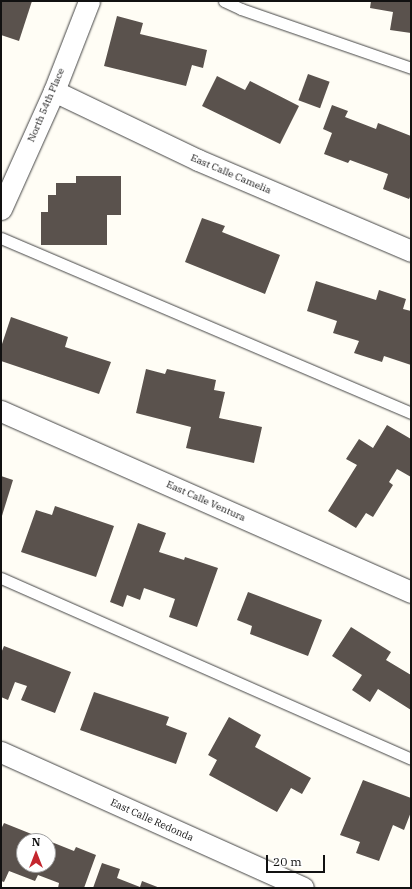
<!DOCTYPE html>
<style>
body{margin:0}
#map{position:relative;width:412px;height:889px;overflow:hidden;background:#fffdf5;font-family:"IBM Plex Serif",serif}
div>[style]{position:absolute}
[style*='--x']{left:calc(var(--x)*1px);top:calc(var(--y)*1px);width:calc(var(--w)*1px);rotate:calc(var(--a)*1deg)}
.building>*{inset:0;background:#5a524d;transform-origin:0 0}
.roads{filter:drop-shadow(0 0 1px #444) drop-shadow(0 0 1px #444)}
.lane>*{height:11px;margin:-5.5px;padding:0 5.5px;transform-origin:5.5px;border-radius:5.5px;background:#fff}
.street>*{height:21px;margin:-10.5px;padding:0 10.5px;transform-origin:10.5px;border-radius:10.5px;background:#fff}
span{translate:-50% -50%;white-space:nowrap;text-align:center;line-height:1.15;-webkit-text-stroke:4px #fff;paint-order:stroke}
.street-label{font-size:10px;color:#111}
.frame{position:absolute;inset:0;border:2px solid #111;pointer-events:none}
.north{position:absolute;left:16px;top:833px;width:40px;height:40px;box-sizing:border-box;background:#fff;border:1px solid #a0a0a0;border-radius:50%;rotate:0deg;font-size:11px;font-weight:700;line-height:16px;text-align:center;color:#111}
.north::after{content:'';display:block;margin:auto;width:14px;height:18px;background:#c4262e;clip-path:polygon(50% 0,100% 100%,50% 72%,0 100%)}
.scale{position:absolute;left:266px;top:855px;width:59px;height:18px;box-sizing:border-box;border:2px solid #111;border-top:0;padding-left:5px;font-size:12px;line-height:14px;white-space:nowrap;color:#111;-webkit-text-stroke:3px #fff;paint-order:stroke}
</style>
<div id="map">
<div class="building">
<i style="clip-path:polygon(1px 1px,32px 1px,19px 41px,1px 35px)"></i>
<i style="clip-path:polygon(371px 1px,411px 1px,411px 33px,390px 30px,393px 12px,370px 8px)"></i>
<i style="clip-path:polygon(117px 16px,143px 23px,140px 34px,207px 50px,203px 68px,192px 65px,186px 86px,104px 66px)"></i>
<i style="left:308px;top:74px;width:23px;height:28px;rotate:20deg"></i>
<i style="clip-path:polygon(217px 76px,245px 90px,250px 81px,299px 106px,280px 144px,202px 106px)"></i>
<i style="clip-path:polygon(332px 105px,348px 111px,345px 117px,376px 129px,378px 123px,411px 136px,411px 195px,409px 199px,383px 189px,388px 174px,350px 160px,348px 163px,324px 154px,332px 133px,323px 129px)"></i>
<i style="clip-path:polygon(76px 176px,121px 176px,121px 215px,107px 215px,107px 245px,41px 245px,41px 212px,48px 212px,48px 195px,56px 195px,56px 183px,76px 183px)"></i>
<i style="clip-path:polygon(202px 218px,225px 226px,222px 232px,280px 255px,265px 294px,185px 262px)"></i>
<i style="clip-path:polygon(316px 281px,376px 300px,379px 290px,406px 299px,403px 309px,411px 311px,411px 365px,384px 356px,382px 362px,354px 353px,359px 341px,333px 333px,337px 321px,307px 311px)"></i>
<i style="clip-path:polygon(11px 317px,68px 337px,65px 347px,111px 362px,99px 394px,1px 361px,1px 347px)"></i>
<i style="clip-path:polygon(146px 369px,165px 374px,167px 369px,216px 380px,214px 390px,225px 392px,219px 418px,262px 427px,254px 463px,186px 448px,191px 427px,136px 413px)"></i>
<i style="clip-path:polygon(387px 425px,411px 439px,411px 477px,397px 469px,389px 482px,393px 485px,373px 517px,366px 513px,356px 528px,328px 511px,357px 465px,346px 459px,359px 439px,373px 448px)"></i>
<i style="clip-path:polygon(1px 476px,13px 480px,1px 519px)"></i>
<i style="clip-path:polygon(55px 506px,114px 526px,96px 577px,21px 552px,36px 510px,52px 515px)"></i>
<i style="clip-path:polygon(138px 523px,166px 533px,159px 552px,184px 560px,185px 557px,218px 568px,197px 627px,169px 617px,175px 599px,144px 588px,140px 600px,127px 595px,123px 607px,110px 602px)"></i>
<i style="clip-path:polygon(248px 592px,322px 620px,308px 656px,250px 634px,252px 626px,237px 620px)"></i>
<i style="clip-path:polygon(351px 627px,391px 652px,386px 660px,411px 675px,411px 710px,378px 689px,370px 702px,352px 690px,362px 675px,332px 656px)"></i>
<i style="clip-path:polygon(4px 646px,71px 672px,55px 713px,21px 700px,27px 686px,15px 682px,8px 700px,1px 697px,1px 653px)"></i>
<i style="clip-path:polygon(94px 692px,169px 717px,166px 725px,187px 733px,176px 764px,80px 730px)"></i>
<i style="clip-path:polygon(229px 717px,261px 735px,255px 747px,311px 778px,302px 794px,291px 788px,277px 812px,209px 775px,217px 760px,208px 755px)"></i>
<i style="clip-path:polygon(363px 780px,411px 798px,411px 812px,404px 830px,393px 825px,379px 861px,356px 853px,360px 842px,340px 835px)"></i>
<i style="clip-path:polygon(evenodd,4px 823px,74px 851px,76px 847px,96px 855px,84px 888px,58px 888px,59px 883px,38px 875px,35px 881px,9px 871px,4px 882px,1px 881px,1px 829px,4px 823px,24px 841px,48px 841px,48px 865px,24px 865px,24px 841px)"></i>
<i style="clip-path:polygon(102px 863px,120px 869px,117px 878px,140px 887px,142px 881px,160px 888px,93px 888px)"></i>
</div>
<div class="roads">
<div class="lane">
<i style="--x:224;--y:1;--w:19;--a:25"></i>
<i style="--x:241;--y:9;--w:180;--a:19.1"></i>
<i style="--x:1;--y:238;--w:446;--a:23.1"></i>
<i style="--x:1;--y:578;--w:448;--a:23.8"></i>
</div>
<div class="street">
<i style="--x:54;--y:91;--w:160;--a:25.6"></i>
<i style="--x:198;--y:160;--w:232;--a:23.1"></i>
<i style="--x:1;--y:209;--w:129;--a:-65.8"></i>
<i style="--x:54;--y:91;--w:97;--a:-68.7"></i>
<i style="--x:1;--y:411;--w:448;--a:23.8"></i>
<i style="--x:1;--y:752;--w:331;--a:24.2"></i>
</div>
</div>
<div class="street-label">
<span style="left:46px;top:105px;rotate:-67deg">North 54th Place</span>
<span style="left:231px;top:174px;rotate:23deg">East Calle Camelia</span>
<span style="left:206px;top:501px;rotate:24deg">East Calle Ventura</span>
<span style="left:152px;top:820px;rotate:24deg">East Calle Redonda</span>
</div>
<div class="frame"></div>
<div class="north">N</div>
<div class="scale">20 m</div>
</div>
